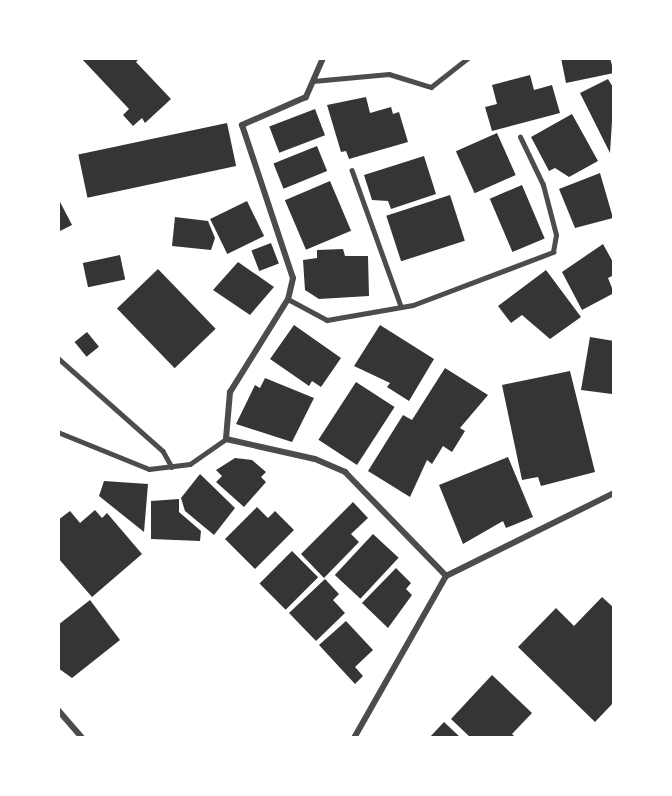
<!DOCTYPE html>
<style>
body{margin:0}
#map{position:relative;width:672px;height:796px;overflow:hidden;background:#fff;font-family:Rubik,sans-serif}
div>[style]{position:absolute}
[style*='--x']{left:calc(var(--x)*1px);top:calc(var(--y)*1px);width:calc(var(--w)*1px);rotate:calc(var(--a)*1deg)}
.building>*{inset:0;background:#353535;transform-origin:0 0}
.service>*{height:4.5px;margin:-2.25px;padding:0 2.25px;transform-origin:2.25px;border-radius:2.25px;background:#4c4c4c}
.minor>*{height:6px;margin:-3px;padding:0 3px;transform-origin:3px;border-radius:3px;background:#4c4c4c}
span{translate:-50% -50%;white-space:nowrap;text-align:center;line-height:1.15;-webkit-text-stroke:4.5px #fff;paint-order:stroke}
.frame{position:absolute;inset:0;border:60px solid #fff;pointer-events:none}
</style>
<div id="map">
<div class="building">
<i style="clip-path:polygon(81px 58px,140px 58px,136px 62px,171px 99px,145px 123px,142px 118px,133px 126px,123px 115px,129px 109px)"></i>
<i style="clip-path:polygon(561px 58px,610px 58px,614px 73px,566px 83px)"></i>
<i style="clip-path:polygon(530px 75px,534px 90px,552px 85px,560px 113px,492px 131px,485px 107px,497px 104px,492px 85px)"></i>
<i style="clip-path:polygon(608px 79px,614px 89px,610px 153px,580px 93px)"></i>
<i style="clip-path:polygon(366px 97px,370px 113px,391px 107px,393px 114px,399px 112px,408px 142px,349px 159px,346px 151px,341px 152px,327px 105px)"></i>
<i style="left:315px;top:109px;width:28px;height:49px;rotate:69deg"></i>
<i style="clip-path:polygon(572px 114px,598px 161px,569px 177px,555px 168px,549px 171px,531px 137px)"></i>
<i style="left:227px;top:123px;width:44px;height:152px;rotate:78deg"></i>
<i style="left:497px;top:133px;width:46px;height:45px;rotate:66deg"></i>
<i style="left:317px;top:146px;width:27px;height:47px;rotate:68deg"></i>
<i style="clip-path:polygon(424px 156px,436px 194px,391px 209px,388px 201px,372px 200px,364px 175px)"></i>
<i style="clip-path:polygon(600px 173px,613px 218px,575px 228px,559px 189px)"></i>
<i style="left:330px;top:181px;width:54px;height:49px;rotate:67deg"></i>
<i style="left:522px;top:185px;width:58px;height:35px;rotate:67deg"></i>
<i style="left:450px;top:195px;width:48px;height:67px;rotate:72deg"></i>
<i style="clip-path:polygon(58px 198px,72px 225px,58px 232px)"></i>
<i style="left:247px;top:201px;width:39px;height:41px;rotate:64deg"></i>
<i style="clip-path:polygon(175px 217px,208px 221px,215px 238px,211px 250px,172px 246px)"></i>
<i style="left:271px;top:243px;width:22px;height:21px;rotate:69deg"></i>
<i style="clip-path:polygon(603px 244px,614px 264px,614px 275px,608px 278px,614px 293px,582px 310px,562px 272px)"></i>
<i style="clip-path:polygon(343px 249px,345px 256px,368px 256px,369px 296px,319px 299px,305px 290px,303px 260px,317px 258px,317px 250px)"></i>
<i style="left:120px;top:255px;width:25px;height:38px;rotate:78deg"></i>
<i style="clip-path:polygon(238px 262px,274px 287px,250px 315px,213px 290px)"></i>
<i style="left:158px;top:269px;width:83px;height:57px;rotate:46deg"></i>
<i style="clip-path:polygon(546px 270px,581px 317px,550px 339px,522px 315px,511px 323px,498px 306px)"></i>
<i style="clip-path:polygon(294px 325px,341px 358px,321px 387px,312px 381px,309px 386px,270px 359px)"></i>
<i style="clip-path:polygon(380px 325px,434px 359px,409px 401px,387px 387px,390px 383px,354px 366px)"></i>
<i style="left:87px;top:332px;width:19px;height:16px;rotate:51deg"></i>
<i style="clip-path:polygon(590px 337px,614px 341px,612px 394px,581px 390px)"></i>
<i style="clip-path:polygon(445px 368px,488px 395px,460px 428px,465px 431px,452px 452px,443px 446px,432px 464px,427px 460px,410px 497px,368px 471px,403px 415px,412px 420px)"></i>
<i style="clip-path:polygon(570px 371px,595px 472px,541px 486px,538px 477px,522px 480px,502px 385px)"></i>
<i style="clip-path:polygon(265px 378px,314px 398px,292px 442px,236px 424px,255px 385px,260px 388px)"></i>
<i style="left:356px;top:382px;width:46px;height:69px;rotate:33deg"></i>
<i style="clip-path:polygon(508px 457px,533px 517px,506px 528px,503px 521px,463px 544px,439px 485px)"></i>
<i style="clip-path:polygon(235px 458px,252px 460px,266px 472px,261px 477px,266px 482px,244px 507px,216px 482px,222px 476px,216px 470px)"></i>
<i style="clip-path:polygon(200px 474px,235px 508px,214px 535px,185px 511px,181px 498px)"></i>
<i style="clip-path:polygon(104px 481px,148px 484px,144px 532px,99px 496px)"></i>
<i style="clip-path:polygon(179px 499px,179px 512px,201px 531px,200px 541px,151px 539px,151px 501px)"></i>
<i style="clip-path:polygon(353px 502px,368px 518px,351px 534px,359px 542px,324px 578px,301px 554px)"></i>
<i style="clip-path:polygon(257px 507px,268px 518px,275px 511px,294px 530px,255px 569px,225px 539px)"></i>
<i style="clip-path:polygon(95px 510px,102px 518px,107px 513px,142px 554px,92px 597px,58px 558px,58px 520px,70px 511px,80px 523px)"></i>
<i style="left:373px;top:534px;width:35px;height:56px;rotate:43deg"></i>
<i style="left:292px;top:551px;width:37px;height:46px;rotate:45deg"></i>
<i style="clip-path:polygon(396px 568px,411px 583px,406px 589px,412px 595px,388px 628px,362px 603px)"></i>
<i style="clip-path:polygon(325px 579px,339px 594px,333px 600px,345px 613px,316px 641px,289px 613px)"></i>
<i style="clip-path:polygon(602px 597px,614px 608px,614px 702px,595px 722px,518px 647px,556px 608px,574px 626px)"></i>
<i style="clip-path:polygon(90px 600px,120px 640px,72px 678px,58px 668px,58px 625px)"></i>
<i style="clip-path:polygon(346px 621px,373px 650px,355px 667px,363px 676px,355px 684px,319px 645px)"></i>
<i style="clip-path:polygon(492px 675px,532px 713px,512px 734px,516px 738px,471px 738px,451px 719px)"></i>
<i style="clip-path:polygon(444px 722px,461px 738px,429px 738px)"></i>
</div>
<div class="service">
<i style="--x:313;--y:81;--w:76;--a:-5.3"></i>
<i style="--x:389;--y:74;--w:44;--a:17.2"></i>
<i style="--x:431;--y:87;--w:47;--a:-38.1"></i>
<i style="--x:352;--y:170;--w:145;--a:70.2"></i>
<i style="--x:288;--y:299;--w:44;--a:28.3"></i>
<i style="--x:327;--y:320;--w:87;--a:-9.9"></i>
<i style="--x:413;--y:305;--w:150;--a:-20.7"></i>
<i style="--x:553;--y:252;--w:17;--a:-80"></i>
<i style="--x:556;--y:235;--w:52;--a:-104.6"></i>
<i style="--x:543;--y:185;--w:53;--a:-115.6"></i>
<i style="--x:58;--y:358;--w:140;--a:41.5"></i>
<i style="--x:163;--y:451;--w:18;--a:61"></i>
<i style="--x:58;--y:432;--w:98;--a:22.1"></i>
<i style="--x:149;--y:469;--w:41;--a:-7"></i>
<i style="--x:190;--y:464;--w:44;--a:-34.8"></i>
</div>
<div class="minor">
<i style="--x:323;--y:58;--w:43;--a:113.6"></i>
<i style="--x:306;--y:97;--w:70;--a:156.4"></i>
<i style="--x:242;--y:125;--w:161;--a:71.6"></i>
<i style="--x:293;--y:278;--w:22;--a:103"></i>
<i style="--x:288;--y:299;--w:110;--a:121.9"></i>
<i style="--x:230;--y:392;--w:47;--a:94.9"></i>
<i style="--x:226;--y:439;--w:91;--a:12.7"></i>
<i style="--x:315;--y:459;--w:33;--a:23"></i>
<i style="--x:345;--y:472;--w:145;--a:45.8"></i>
<i style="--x:58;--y:710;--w:37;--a:49"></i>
<i style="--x:354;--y:738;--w:186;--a:-60.4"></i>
<i style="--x:446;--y:576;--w:187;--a:-26.3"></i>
</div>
<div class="frame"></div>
</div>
